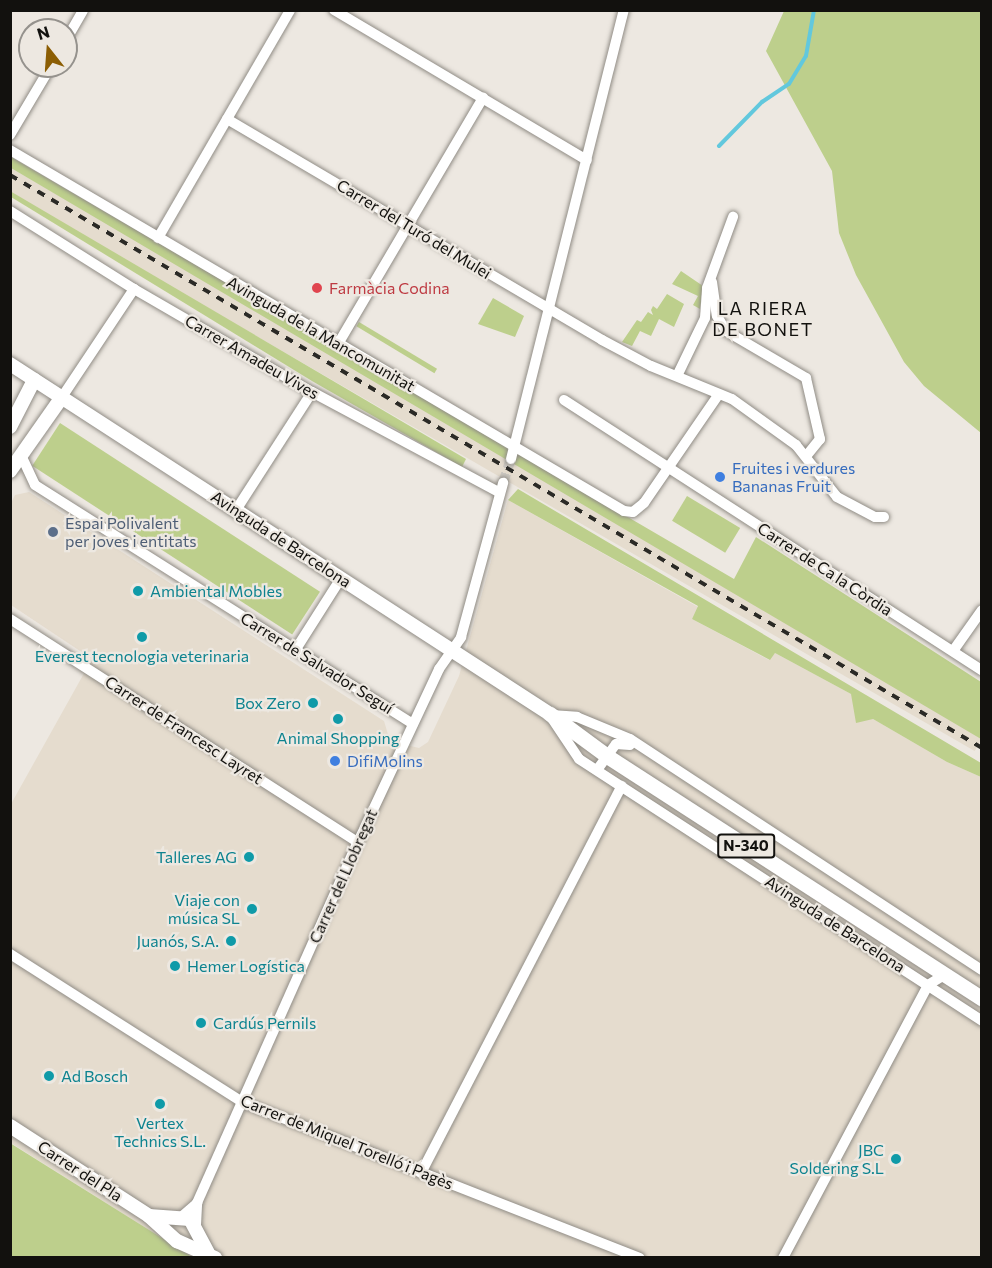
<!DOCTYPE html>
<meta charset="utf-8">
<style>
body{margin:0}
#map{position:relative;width:992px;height:1268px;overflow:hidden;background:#ede8e1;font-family:Commissioner,sans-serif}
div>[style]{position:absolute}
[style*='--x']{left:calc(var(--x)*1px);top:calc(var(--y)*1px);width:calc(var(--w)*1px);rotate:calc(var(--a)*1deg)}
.built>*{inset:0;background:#e5dcce;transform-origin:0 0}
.green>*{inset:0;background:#bdcf8c;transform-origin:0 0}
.stream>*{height:4px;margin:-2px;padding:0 2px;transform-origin:2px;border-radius:2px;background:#62c8dd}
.street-tunnel>*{height:10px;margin-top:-5px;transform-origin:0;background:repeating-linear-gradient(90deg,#ccc8c1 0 10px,transparent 0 15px)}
.roads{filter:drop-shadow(0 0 2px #908c85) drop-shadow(0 0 2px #908c85)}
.street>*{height:10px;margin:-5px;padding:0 5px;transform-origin:5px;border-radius:5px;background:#fff}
.secondary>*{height:14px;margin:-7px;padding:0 7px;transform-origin:7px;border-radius:7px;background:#fff}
.primary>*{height:15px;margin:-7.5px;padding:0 7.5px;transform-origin:7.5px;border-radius:7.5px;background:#fff}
.rail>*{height:4px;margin-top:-2px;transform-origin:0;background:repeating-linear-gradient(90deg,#2b2a26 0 8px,transparent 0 16px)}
.dots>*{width:16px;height:16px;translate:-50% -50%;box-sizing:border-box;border:3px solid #ede8e1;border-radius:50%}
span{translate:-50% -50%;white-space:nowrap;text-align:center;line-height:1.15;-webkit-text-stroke:4.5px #ede8e1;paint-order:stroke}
.shield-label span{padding:2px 4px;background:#ede8e1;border:2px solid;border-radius:4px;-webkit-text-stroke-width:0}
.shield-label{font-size:15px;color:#12110e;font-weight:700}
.street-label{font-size:16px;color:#12110e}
.health-label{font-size:16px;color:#be3a42}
.left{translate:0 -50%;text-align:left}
.shop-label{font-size:16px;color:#366cbe}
.service-label{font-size:16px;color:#4e5e75}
.culture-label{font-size:16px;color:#0d838f}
.right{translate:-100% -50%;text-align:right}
.neighbourhood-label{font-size:18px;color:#12110e;letter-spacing:1.5px}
.frame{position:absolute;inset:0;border:12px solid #12110e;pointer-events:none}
.north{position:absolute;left:18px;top:18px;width:60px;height:60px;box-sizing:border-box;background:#ede8e1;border:2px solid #95928d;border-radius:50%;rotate:343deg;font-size:16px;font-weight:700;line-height:24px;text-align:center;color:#12110e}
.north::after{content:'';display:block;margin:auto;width:21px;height:27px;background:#8c5e04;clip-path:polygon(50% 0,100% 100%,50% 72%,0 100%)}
</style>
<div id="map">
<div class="built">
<i style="left:11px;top:168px;width:1126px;height:23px;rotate:30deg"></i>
<i style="clip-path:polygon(29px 492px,384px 721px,390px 741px,419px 748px,428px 742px,459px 676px,508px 500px,698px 607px,692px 619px,769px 660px,775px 653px,851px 694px,873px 719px,947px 762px,981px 777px,981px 1257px,192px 1257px,11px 1143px,11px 804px,92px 659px,11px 605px,11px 503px,15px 495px)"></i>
</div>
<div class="green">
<i style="clip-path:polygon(784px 11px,981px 11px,981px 433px,924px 386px,904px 362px,856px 275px,839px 233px,832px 171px,766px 51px)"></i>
<i style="clip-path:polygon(11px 157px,734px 579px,756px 537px,981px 682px,981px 739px,11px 168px)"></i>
<i style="clip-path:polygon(10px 191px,466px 459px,462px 467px,312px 381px,11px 197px)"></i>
<i style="clip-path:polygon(681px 271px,703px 286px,700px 309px,693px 305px,698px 296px,672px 284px)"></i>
<i style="clip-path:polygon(667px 294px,684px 304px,674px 327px,659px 319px,651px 336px,640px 331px,632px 346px,622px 342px,637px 320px,641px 322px,648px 312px,653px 315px,651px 310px,653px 306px,657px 309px)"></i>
<i style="clip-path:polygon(493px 298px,524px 316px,515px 337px,478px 324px)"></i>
<i style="left:359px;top:322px;width:91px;height:5px;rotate:31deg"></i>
<i style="left:60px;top:423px;width:310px;height:51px;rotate:33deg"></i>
<i style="clip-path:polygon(518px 489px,981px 763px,981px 777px,947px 762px,873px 719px,856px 723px,851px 694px,775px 653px,770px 660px,692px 619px,698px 606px,508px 500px)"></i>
<i style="left:687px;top:496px;width:62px;height:29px;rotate:31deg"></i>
<i style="clip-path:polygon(10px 1143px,170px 1243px,192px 1257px,11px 1257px)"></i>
</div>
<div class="stream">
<i style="--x:719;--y:146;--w:62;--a:-45.7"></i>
<i style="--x:762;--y:102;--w:32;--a:-34"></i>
<i style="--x:789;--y:84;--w:33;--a:-59"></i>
<i style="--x:806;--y:56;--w:47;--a:-80.1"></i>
</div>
<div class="street-tunnel">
<i style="--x:503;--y:483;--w:25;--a:-72"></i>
</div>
<div class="roads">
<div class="street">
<i style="--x:334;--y:10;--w:294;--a:30.7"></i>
<i style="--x:66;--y:40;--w:34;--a:-60"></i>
<i style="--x:227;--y:119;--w:435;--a:30.5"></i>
<i style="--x:602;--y:340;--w:55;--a:28"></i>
<i style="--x:651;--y:366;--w:87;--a:22.2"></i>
<i style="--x:732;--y:399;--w:79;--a:35.7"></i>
<i style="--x:796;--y:445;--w:66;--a:51.7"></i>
<i style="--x:837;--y:497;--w:43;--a:27.8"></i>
<i style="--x:875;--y:517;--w:9;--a:0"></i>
<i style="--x:10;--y:135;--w:80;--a:-59.3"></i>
<i style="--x:10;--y:150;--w:712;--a:30.45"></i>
<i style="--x:624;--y:511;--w:9;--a:6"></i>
<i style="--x:633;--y:512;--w:14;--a:-39"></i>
<i style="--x:644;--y:503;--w:132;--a:-55.5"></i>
<i style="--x:10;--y:211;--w:146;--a:32.2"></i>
<i style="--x:134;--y:289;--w:206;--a:30.1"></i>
<i style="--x:312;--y:392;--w:213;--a:28.2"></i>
<i style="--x:158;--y:238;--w:263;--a:-59.9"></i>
<i style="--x:712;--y:282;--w:34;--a:82"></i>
<i style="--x:717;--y:316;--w:17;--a:59"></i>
<i style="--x:726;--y:331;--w:93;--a:30.4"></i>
<i style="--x:806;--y:378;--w:63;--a:77.1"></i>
<i style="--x:820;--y:439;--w:22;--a:129"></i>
<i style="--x:338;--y:344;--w:286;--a:-59.5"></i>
<i style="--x:677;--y:376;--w:64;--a:-64.2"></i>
<i style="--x:705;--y:318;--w:30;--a:-86"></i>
<i style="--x:707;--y:288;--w:76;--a:-69.9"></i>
<i style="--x:62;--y:397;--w:130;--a:-56.3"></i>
<i style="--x:564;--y:400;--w:498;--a:32.9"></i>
<i style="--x:21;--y:455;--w:33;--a:65"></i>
<i style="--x:35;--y:485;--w:447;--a:32.3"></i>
<i style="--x:511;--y:459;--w:463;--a:-75.9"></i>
<i style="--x:236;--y:510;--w:140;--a:-57.2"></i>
<i style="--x:10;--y:619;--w:413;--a:32.7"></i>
<i style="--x:296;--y:649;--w:84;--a:-57.6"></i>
<i style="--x:953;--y:651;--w:50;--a:-54.7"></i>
<i style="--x:551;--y:715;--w:26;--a:4"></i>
<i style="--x:577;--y:717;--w:57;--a:22.5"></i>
<i style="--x:630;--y:739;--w:421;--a:33.3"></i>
<i style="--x:551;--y:717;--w:50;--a:56.3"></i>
<i style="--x:579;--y:759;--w:481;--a:33"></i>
<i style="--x:597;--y:770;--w:32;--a:-54"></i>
<i style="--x:616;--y:744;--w:14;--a:4"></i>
<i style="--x:10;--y:954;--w:275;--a:32.5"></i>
<i style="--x:242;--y:1102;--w:427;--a:21.4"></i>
<i style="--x:421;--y:1173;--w:436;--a:-62.6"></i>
<i style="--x:180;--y:1218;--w:23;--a:-41"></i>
<i style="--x:196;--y:1225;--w:22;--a:-87"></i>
<i style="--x:197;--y:1203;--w:395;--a:-66"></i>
<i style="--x:358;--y:842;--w:191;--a:-64.9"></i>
<i style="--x:439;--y:669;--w:39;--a:-55"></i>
<i style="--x:461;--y:637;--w:160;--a:-74.7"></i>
<i style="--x:783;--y:1258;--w:309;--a:-62"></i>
<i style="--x:928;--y:985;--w:19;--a:-32"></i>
</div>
<div class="secondary">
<i style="--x:10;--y:364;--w:644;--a:32.95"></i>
<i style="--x:10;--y:427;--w:53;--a:-62.9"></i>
<i style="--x:10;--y:471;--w:90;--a:-54.9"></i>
<i style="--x:10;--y:1126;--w:166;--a:32.9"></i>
<i style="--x:149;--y:1216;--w:38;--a:42"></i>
<i style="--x:177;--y:1241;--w:42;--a:24.1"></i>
<i style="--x:149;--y:1216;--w:41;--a:4.2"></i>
<i style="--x:190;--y:1219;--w:38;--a:62"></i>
</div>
<div class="primary">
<i style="--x:550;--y:714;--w:71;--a:36.4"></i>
<i style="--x:607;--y:756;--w:447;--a:32.9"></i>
</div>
</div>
<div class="rail">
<i style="--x:10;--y:175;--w:1128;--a:30.52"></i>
</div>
<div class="dots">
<i style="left:317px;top:288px;background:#e0444e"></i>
<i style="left:720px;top:477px;background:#3f7fe0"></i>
<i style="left:53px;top:532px;background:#5c6f8a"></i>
<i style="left:138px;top:591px;background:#0f9aa8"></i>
<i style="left:142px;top:637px;background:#0f9aa8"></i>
<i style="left:313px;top:703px;background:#0f9aa8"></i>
<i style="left:338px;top:719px;background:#0f9aa8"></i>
<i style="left:335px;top:761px;background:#3f7fe0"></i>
<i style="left:249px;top:857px;background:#0f9aa8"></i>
<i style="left:252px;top:909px;background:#0f9aa8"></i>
<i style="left:231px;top:941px;background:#0f9aa8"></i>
<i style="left:175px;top:966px;background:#0f9aa8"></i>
<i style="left:201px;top:1023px;background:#0f9aa8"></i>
<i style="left:49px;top:1076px;background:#0f9aa8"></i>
<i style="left:160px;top:1104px;background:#0f9aa8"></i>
<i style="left:896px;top:1159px;background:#0f9aa8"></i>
</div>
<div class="shield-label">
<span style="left:746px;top:846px">N-340</span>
</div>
<div class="street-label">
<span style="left:414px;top:229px;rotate:31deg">Carrer del Turó del Mulei</span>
<span style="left:321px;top:334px;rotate:30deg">Avinguda de la Mancomunitat</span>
<span style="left:252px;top:357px;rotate:30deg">Carrer Amadeu Vives</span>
<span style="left:281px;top:539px;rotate:33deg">Avinguda de Barcelona</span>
<span style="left:825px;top:569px;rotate:33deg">Carrer de Ca la Còrdia</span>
<span style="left:317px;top:663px;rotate:32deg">Carrer de Salvador Seguí</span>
<span style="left:184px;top:730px;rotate:33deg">Carrer de Francesc Layret</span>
<span style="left:343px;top:876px;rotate:-66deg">Carrer del Llobregat</span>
<span style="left:835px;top:924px;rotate:33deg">Avinguda de Barcelona</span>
<span style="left:347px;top:1142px;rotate:22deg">Carrer de Miquel Torelló i Pagès</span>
<span style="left:80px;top:1171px;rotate:33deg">Carrer del Pla</span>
</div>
<div class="health-label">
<span class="left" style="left:329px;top:288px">Farmàcia Codina</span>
</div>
<div class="shop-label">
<span class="left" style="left:732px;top:477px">Fruites i verdures<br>Bananas Fruit</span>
<span class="left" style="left:347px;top:761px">DifiMolins</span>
</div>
<div class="service-label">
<span class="left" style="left:65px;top:532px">Espai Polivalent<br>per joves i entitats</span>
</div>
<div class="culture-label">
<span class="left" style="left:150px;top:591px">Ambiental Mobles</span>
<span style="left:142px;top:656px">Everest tecnologia veterinaria</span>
<span class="right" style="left:301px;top:703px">Box Zero</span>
<span style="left:338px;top:738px">Animal Shopping</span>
<span class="right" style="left:237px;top:857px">Talleres AG</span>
<span class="right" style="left:240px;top:909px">Viaje con<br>música SL</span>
<span class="right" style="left:219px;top:941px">Juanós, S.A.</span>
<span class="left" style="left:187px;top:966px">Hemer Logística</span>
<span class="left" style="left:213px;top:1023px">Cardús Pernils</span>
<span class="left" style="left:61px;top:1076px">Ad Bosch</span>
<span style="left:160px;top:1132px">Vertex<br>Technics S.L.</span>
<span class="right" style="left:884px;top:1159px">JBC<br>Soldering S.L</span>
</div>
<div class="neighbourhood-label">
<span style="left:763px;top:319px">LA RIERA<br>DE BONET</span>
</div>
<div class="frame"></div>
<div class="north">N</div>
</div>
